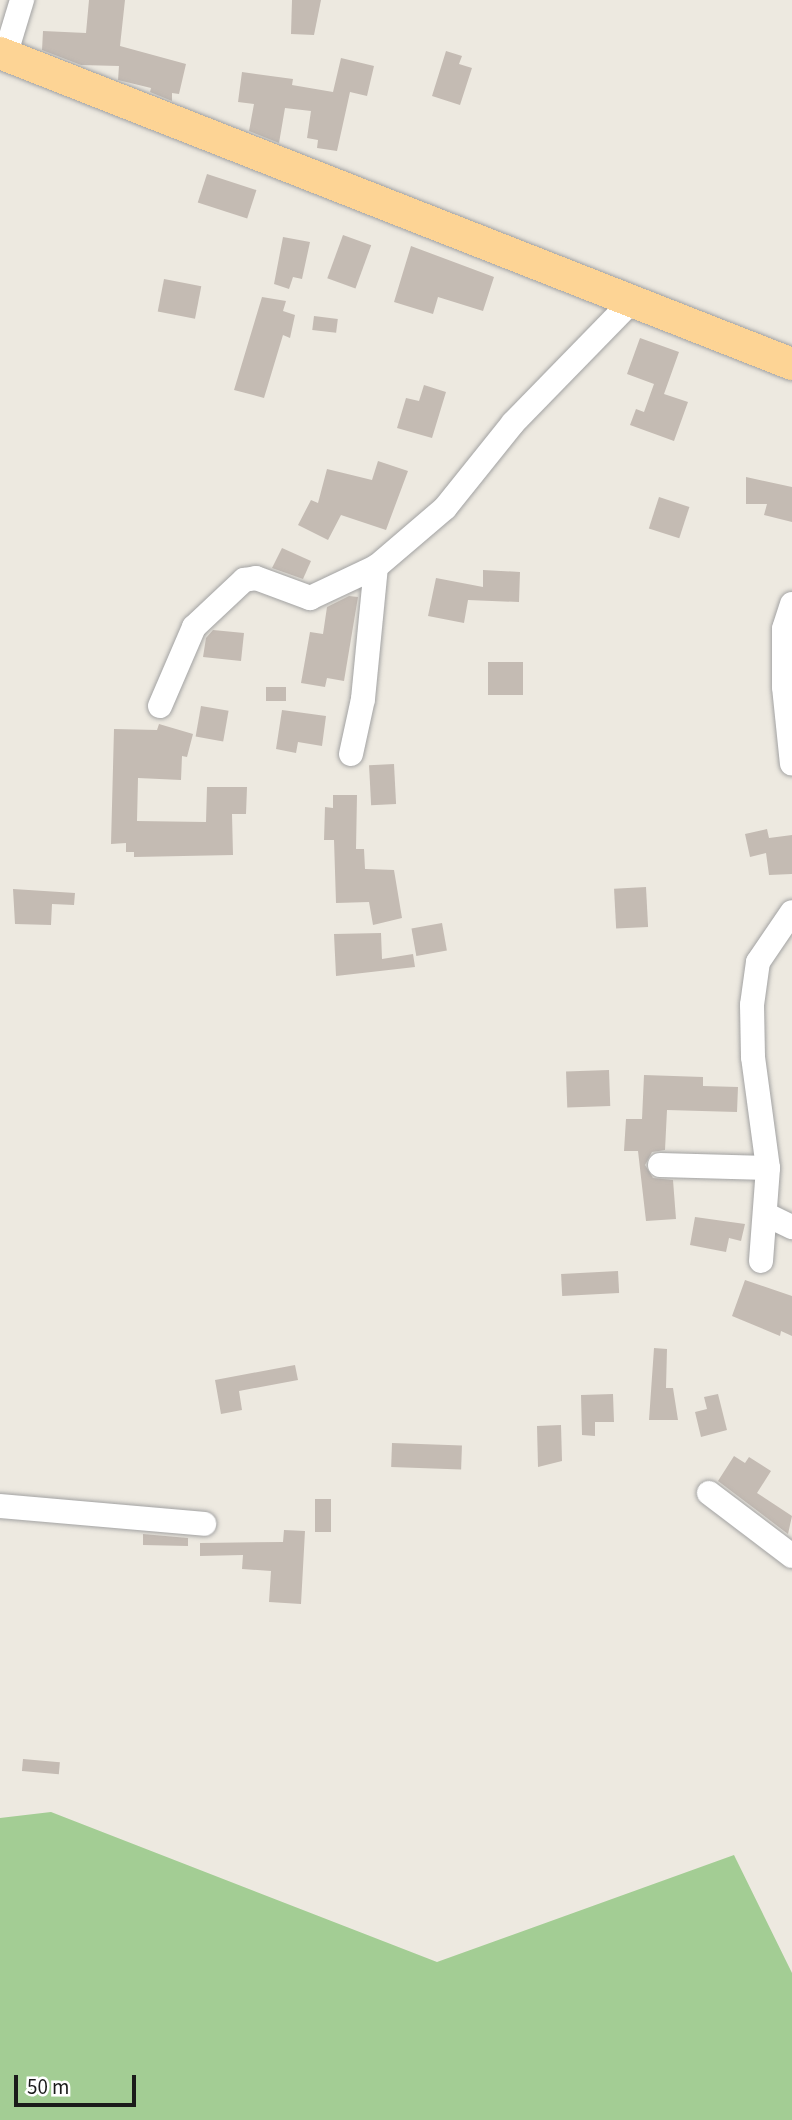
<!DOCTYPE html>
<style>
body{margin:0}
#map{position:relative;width:792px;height:2120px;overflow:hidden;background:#ede9e0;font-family:"Source Sans 3",sans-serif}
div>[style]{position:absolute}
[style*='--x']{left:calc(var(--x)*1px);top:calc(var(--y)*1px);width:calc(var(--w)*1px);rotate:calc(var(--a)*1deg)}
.forest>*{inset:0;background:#a3cd94}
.building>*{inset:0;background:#c4bbb3;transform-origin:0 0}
.roads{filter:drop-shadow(0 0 2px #a2a2a2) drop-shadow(0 0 2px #a2a2a2)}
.minor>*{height:24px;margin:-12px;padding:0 12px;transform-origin:12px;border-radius:12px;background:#fff}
.major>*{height:32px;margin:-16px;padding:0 16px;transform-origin:16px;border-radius:16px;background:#fdd495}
span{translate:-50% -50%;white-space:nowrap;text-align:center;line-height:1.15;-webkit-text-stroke:5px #fff;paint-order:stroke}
.scale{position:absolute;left:14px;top:2075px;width:122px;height:32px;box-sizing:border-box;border:4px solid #1b1b1b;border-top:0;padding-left:9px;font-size:21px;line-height:24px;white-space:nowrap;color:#1b1b1b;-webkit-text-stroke:5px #fff;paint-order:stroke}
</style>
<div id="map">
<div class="forest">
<i style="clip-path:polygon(51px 1812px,437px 1962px,734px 1855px,792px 1973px,792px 2120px,0 2120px,0 1818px)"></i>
</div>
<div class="building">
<i style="clip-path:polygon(89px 0,125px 0,120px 46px,186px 64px,179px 94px,172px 93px,172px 101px,150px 92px,151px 88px,118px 80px,119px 66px,81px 65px,42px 50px,43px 31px,86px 33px)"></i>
<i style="clip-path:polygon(292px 0,321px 0,314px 35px,291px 34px)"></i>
<i style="clip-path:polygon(446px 51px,462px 56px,459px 64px,472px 68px,460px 105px,432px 96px)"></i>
<i style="clip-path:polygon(341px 58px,374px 66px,367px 96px,350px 92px,337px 151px,317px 148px,318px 140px,307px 138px,311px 111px,285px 108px,279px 143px,249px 131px,254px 104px,238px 102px,242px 72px,293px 79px,292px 85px,333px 92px)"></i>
<i style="left:207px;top:174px;width:52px;height:30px;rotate:18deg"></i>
<i style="left:343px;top:235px;width:30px;height:46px;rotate:20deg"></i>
<i style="clip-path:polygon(283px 237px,310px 242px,302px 279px,293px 277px,289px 289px,274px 284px)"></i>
<i style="clip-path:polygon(411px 246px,494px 277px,483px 311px,438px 297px,433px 314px,394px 302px)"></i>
<i style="left:164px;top:279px;width:38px;height:33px;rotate:11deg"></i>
<i style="clip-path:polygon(262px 297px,286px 301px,283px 311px,295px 315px,290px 338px,283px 335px,264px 398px,234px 390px)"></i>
<i style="left:314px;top:316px;width:24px;height:14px;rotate:7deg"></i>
<i style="clip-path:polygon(640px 338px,679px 352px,664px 394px,688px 402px,674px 441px,630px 425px,636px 409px,644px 412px,654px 384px,627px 374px)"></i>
<i style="clip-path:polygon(424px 385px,446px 392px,432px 438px,397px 428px,406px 398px,419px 401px)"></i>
<i style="clip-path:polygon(378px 461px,408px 471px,386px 530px,341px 515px,328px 540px,298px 525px,311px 500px,318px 503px,327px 469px,372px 480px)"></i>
<i style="clip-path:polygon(746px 477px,792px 487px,792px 522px,764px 515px,767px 504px,746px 504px)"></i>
<i style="left:659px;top:497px;width:32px;height:33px;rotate:18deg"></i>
<i style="clip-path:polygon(282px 548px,311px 561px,303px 579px,272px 568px)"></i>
<i style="clip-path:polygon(483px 570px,520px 572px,519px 602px,468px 600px,464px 623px,428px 616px,436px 578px,483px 587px)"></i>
<i style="clip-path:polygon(349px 596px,358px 597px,344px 681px,327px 678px,325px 687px,301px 683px,310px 632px,323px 634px,327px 607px)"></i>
<i style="clip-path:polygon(213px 630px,244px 633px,241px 661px,203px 657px,206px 638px)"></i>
<i style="left:488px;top:662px;width:35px;height:33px"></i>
<i style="left:266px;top:687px;width:20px;height:14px"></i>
<i style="left:201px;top:706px;width:28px;height:31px;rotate:10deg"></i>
<i style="clip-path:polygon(282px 710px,326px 716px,322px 746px,298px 742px,296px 753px,276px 749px)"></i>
<i style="clip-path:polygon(159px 724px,193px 734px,187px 757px,182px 756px,181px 780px,138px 778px,137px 821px,206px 822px,207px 787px,247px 787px,246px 814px,232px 814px,233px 855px,134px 857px,134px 852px,126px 852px,126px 843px,111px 844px,114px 729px,157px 730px)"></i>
<i style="left:394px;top:764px;width:40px;height:25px;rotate:87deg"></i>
<i style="clip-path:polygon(333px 795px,357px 795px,356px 849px,364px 849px,365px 869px,394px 870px,402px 918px,373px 925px,369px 902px,336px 903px,334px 840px,324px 840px,325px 807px,333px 808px)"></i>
<i style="clip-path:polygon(767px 829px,769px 838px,792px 835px,792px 874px,769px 875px,766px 853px,750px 857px,745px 834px)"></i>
<i style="left:646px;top:887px;width:40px;height:32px;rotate:87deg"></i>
<i style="clip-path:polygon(13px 889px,75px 893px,74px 905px,52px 904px,51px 925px,15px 924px)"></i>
<i style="left:442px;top:923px;width:28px;height:31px;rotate:80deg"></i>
<i style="clip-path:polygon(381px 933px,382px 959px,413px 954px,415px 967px,336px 976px,334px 934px)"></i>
<i style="left:609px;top:1070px;width:36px;height:43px;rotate:88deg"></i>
<i style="clip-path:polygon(644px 1075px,703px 1077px,703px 1086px,738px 1087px,737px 1112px,667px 1110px,665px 1150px,652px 1152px,645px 1165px,653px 1178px,673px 1180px,676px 1219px,646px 1221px,638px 1151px,624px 1151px,626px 1119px,642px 1119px)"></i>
<i style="clip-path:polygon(695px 1217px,745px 1224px,741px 1241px,729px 1238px,726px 1252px,690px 1245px)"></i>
<i style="left:618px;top:1271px;width:22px;height:57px;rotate:87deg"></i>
<i style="clip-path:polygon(745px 1280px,792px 1296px,792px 1336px,781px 1331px,780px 1336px,732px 1316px)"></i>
<i style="clip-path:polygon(654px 1348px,667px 1349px,666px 1388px,673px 1388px,678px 1420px,649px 1420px)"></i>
<i style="clip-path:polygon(295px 1365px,298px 1380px,239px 1391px,242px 1410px,221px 1414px,215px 1380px)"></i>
<i style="clip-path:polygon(613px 1394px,614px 1422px,595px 1422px,595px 1436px,582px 1435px,581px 1395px)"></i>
<i style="clip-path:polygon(718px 1394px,727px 1430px,701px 1437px,695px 1412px,707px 1409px,704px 1397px)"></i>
<i style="clip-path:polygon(561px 1425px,562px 1461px,538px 1467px,537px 1426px)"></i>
<i style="left:392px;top:1443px;width:70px;height:24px;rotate:2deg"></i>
<i style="clip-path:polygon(734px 1456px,745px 1463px,749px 1457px,771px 1471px,757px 1493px,792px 1516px,788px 1534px,718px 1481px)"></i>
<i style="left:315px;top:1499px;width:16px;height:33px"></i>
<i style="clip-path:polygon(284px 1530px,305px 1531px,301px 1604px,269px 1602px,271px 1571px,242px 1569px,243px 1555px,200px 1556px,200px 1543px,283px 1542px)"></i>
<i style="clip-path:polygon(143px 1534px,188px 1538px,188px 1546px,143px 1545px)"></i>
<i style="left:23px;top:1759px;width:37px;height:12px;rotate:5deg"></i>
</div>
<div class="roads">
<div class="minor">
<i style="--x:5;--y:56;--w:59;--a:-73.1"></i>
<i style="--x:792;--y:604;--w:26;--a:108"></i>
<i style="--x:784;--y:629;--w:58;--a:90"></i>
<i style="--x:784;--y:687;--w:77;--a:84.1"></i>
<i style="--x:160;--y:706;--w:86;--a:-66.7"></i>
<i style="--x:194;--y:627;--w:69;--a:-43.2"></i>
<i style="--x:244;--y:580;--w:12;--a:-9"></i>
<i style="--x:256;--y:578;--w:58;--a:20.3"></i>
<i style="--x:310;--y:598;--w:73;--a:-25.2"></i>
<i style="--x:376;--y:567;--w:91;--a:-40.5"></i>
<i style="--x:445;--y:508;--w:109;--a:-51.3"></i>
<i style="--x:513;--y:423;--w:170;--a:-45.7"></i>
<i style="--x:351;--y:754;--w:56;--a:-77.7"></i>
<i style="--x:363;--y:699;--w:133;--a:-84.4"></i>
<i style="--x:660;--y:1165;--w:108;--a:1.6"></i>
<i style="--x:767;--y:1215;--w:28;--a:26"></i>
<i style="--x:761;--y:1261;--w:93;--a:-85.7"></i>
<i style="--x:768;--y:1168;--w:112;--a:-97.7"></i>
<i style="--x:753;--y:1057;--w:52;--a:-91.1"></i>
<i style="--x:752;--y:1005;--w:43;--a:-82.1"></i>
<i style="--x:758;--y:962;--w:60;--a:-55.8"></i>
<i style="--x:709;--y:1493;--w:104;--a:37.2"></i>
<i style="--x:0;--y:1506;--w:205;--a:5"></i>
</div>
<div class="major">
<i style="--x:0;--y:53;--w:851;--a:21.44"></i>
</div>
</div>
<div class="scale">50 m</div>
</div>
